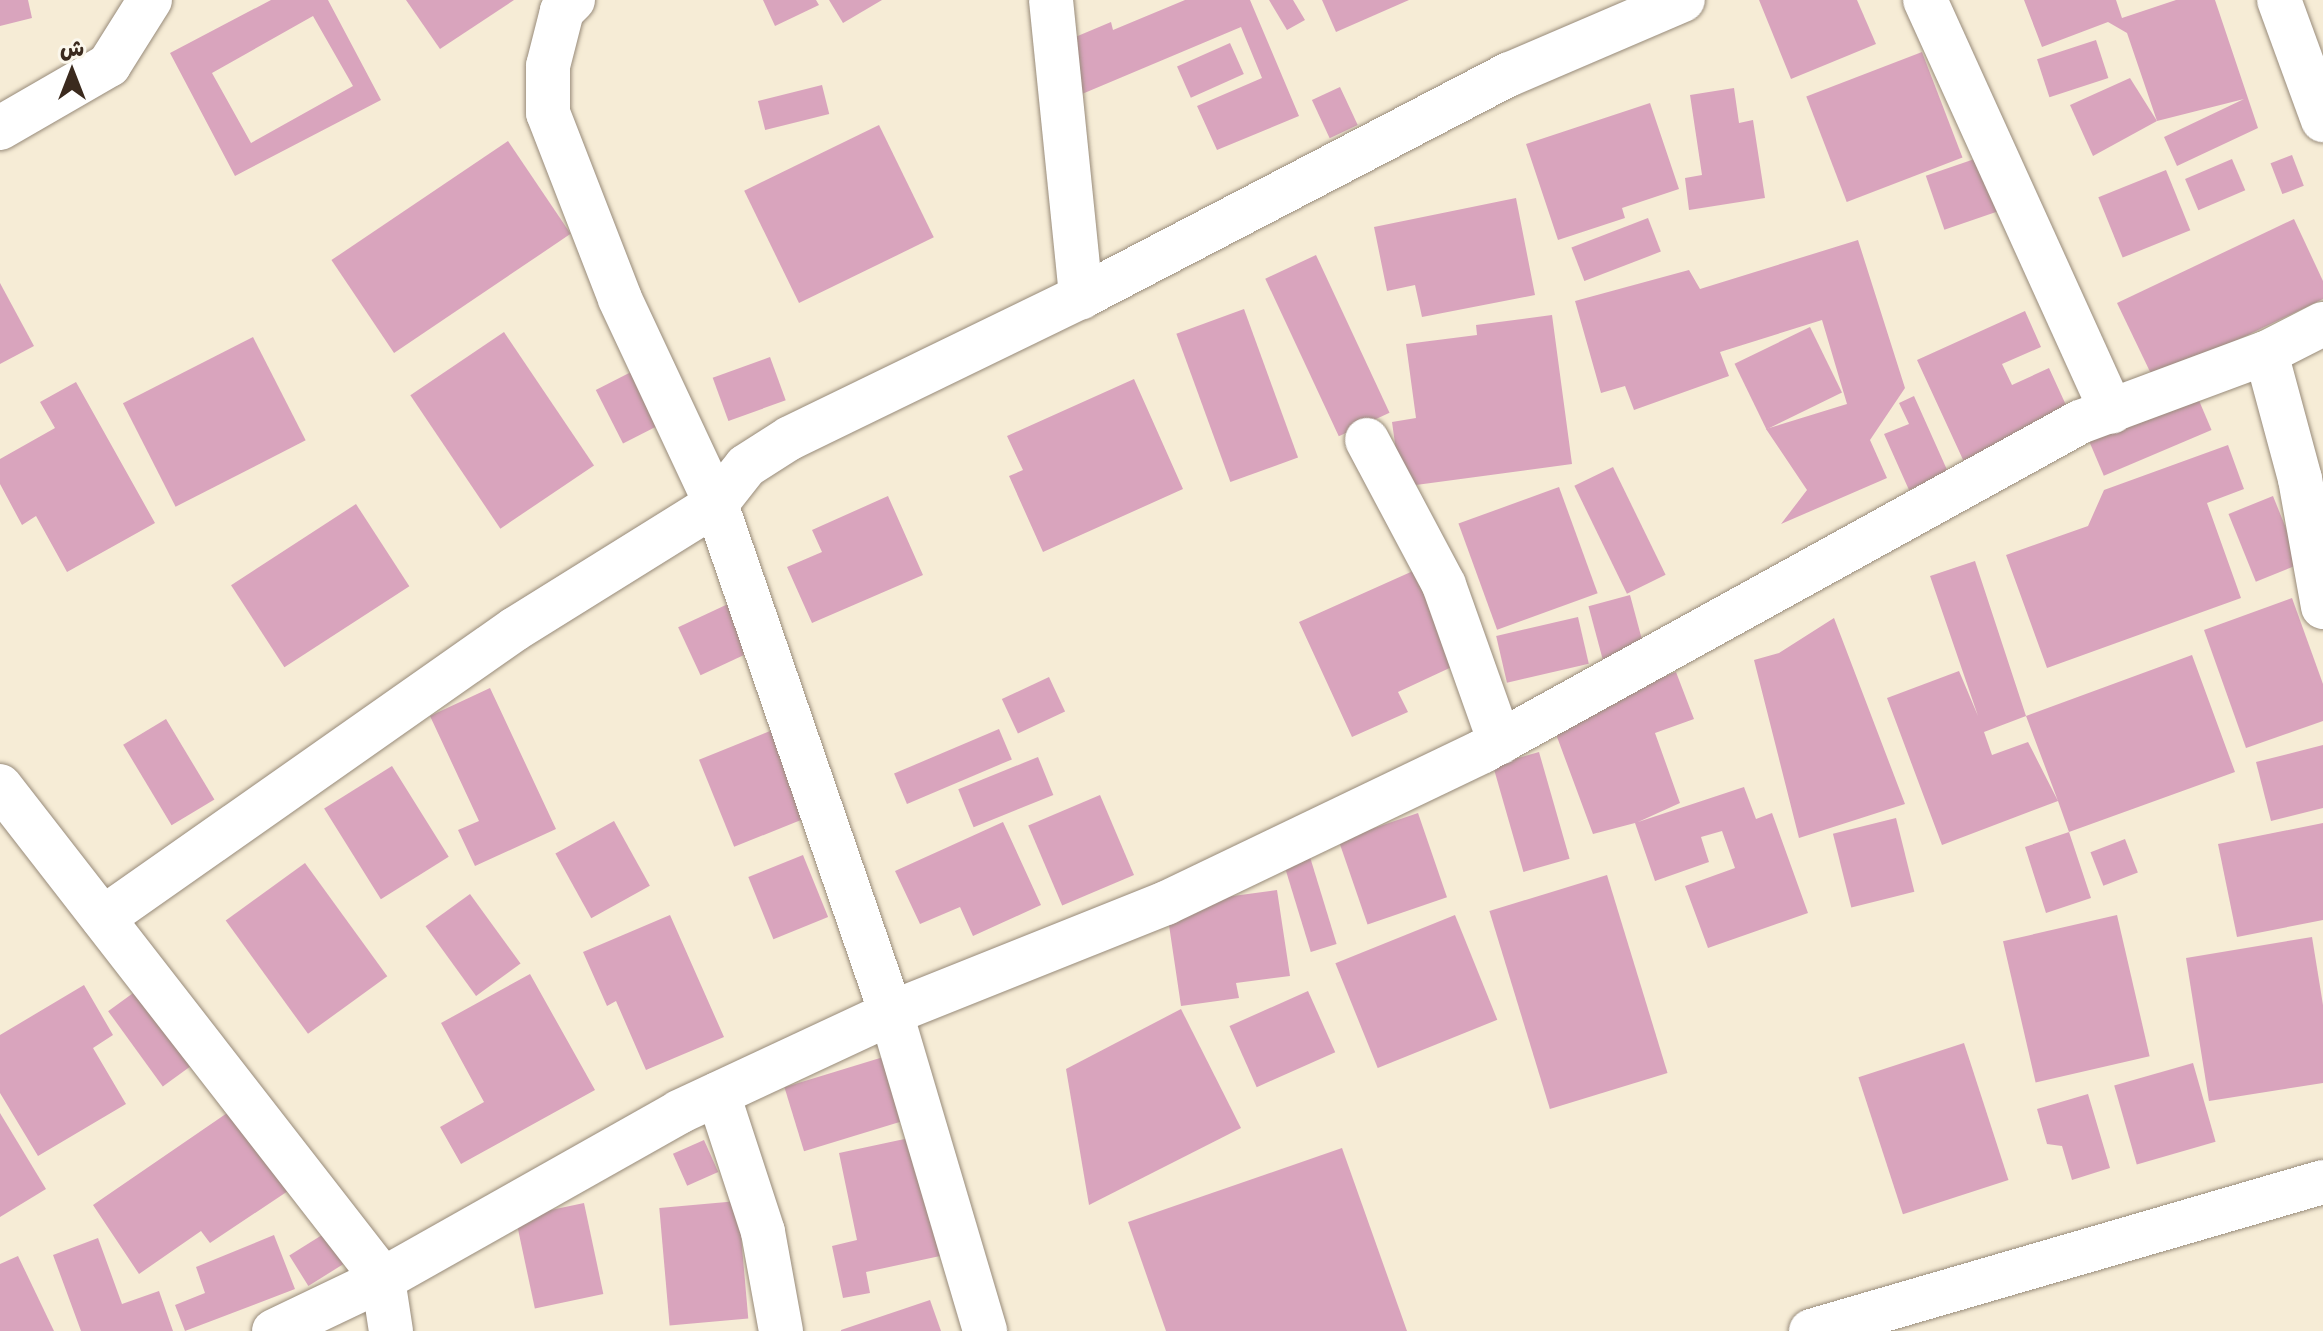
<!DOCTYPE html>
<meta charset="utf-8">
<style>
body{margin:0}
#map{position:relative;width:2323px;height:1331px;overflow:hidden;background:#f6ecd6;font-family:Delius,"Playpen Sans Arabic",sans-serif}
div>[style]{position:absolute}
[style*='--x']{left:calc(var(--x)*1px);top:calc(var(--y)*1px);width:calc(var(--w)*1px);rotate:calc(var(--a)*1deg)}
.building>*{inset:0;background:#d9a4bd;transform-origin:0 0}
.roads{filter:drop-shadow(0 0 2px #988b7a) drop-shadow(0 0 2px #988b7a)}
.minor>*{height:44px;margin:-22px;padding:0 22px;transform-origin:22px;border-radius:22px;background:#fff}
span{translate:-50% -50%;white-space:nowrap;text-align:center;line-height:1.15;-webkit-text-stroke:6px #fbf7ec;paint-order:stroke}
.north{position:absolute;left:32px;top:32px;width:80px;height:80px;-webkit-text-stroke:6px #fbf7ec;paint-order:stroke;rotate:0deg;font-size:22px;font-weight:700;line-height:32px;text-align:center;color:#3b2a1e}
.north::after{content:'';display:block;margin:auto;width:28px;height:36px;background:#3b2a1e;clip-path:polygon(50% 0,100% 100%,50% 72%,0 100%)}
</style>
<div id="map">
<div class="building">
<i style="clip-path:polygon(0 0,28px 0,32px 18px,0 26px)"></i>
<i style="clip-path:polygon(evenodd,271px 0,328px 0,381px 100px,235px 176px,170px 53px,271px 0,313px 16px,353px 86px,251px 143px,212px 73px,313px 16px)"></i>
<i style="clip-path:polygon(406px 0,514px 0,440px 49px)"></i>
<i style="clip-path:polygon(763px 0,816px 0,819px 5px,775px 26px)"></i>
<i style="clip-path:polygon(829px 0,882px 0,843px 23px)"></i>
<i style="clip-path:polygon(1185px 0,1250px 0,1299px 116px,1217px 150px,1197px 106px,1262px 78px,1241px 27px,1082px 94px,1061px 43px,1111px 22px,1113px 30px)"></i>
<i style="clip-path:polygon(1269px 0,1293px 0,1305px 20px,1287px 30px)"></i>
<i style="clip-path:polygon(1322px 0,1409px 0,1336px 32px)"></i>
<i style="clip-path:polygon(1759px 0,1857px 0,1876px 44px,1791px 79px)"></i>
<i style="clip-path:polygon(2024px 0,2116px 0,2122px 18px,2176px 0,2215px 0,2258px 128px,2177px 166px,2164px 137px,2244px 99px,2157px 121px,2127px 33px,2108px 22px,2042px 47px)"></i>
<i style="left:2096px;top:40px;width:40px;height:62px;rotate:72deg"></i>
<i style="left:1230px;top:43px;width:34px;height:58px;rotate:66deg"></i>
<i style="left:1922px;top:52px;width:113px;height:124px;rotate:69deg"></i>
<i style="clip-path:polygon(2130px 78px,2157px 121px,2093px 156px,2070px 105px)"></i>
<i style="left:822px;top:85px;width:30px;height:66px;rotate:76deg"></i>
<i style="left:1340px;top:87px;width:42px;height:31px;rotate:65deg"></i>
<i style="clip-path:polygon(1734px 88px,1739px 123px,1753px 120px,1765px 198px,1689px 210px,1685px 178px,1702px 175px,1690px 95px)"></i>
<i style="clip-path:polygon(1650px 103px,1679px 189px,1622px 208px,1625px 218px,1558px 240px,1526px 144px)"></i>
<i style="left:879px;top:125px;width:125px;height:150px;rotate:64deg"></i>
<i style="left:508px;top:141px;width:112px;height:213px;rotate:56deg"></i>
<i style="left:1992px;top:153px;width:57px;height:70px;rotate:71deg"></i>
<i style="left:2292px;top:155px;width:33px;height:23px;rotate:69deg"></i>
<i style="left:2232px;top:159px;width:34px;height:51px;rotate:67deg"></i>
<i style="left:2166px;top:170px;width:65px;height:73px;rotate:68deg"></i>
<i style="clip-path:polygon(1516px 198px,1535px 295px,1422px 317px,1415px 285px,1387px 291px,1374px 227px)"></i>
<i style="left:1648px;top:218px;width:36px;height:82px;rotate:69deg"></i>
<i style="clip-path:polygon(2294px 219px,2323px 281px,2323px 299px,2154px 380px,2117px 303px)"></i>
<i style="clip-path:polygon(1858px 240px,1905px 388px,1870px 440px,1887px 478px,1781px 524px,1807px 490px,1766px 429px,1847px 404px,1822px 320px,1720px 352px,1729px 376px,1634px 410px,1625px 386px,1601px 393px,1575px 301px,1689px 270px,1700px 289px)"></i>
<i style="left:1316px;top:255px;width:174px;height:56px;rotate:65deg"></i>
<i style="clip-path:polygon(0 283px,34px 346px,0 364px)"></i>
<i style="left:1244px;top:309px;width:158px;height:72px;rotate:70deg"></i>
<i style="clip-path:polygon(2025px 311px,2041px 347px,2002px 364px,2012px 385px,2049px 368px,2071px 416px,1965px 464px,1917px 360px)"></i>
<i style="clip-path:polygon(1552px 315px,1572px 464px,1401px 487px,1392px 422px,1416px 418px,1406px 344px,1477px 335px,1476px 325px)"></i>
<i style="left:1810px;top:327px;width:73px;height:84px;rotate:64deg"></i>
<i style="left:504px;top:332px;width:161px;height:113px;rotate:56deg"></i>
<i style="left:253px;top:337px;width:116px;height:146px;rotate:63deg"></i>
<i style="left:770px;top:357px;width:46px;height:61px;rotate:70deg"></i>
<i style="left:635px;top:370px;width:60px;height:44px;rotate:63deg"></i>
<i style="clip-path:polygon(1134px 379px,1183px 489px,1043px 552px,1009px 476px,1023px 470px,1007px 436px)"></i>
<i style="clip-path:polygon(76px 382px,155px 523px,67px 572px,36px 516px,22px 525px,0 484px,0 459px,55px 428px,40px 402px)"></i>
<i style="left:2192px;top:384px;width:50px;height:117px;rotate:67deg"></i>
<i style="clip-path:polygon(1914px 396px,1948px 472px,1909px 490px,1884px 434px,1909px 424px,1899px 403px)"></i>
<i style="clip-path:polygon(2228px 445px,2244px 489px,2207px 503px,2241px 598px,2047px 668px,2006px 555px,2088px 526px,2104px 490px)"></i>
<i style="left:1613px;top:467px;width:120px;height:43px;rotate:64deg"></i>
<i style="left:1559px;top:487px;width:113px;height:107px;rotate:70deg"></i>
<i style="clip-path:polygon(888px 496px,923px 575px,812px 623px,787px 567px,822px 552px,812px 530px)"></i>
<i style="left:2273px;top:496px;width:73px;height:48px;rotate:68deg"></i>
<i style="left:356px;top:504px;width:98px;height:149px;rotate:57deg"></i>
<i style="clip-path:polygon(evenodd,1975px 561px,2026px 716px,2192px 655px,2235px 772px,2069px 832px,2091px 898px,2046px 913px,2025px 847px,2069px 832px,2058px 801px,1942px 845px,1887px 698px,1959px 671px,1978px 716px,1930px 576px,1975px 561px,2026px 716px,2058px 801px,2028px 742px,1992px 755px,1984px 732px,2026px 716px)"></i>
<i style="clip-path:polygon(1413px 571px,1456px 665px,1398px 692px,1408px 712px,1352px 737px,1299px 622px)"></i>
<i style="left:1630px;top:595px;width:56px;height:43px;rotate:75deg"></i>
<i style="clip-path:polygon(2292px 598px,2323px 684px,2323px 721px,2246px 748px,2204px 630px)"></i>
<i style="left:728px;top:604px;width:53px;height:55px;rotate:65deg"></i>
<i style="left:1578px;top:617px;width:48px;height:84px;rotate:77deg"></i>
<i style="clip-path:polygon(1834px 618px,1905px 804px,1799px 838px,1754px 660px,1779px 653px)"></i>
<i style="clip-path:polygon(1676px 672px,1694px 719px,1655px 733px,1680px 803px,1638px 822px,1744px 787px,1756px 819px,1772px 813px,1808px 913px,1708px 948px,1685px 886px,1735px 868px,1722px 831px,1701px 837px,1709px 862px,1655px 881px,1635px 823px,1593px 834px,1550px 718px)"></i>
<i style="left:1049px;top:677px;width:38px;height:52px;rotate:65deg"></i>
<i style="clip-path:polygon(490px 688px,556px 829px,475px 866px,458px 830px,479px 821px,430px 716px)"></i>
<i style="left:166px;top:719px;width:94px;height:50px;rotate:59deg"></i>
<i style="left:775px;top:729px;width:94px;height:82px;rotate:68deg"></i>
<i style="left:999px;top:729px;width:33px;height:114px;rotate:67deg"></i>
<i style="clip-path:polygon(2323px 745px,2323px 808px,2271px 821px,2256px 762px)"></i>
<i style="left:1539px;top:752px;width:111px;height:48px;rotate:74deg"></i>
<i style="left:1038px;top:757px;width:41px;height:86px;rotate:68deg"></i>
<i style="left:392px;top:766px;width:107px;height:80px;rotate:58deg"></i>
<i style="left:1100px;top:795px;width:87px;height:78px;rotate:67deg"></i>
<i style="left:1418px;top:813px;width:89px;height:84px;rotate:71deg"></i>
<i style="left:1896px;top:818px;width:76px;height:65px;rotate:76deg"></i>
<i style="left:614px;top:821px;width:74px;height:67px;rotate:61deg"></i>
<i style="clip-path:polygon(1003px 822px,1041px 905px,973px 936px,960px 907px,920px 924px,895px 871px)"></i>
<i style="clip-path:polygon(2323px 823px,2323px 920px,2237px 937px,2218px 844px)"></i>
<i style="left:2125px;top:839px;width:36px;height:37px;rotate:69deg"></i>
<i style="left:803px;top:855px;width:67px;height:59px;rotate:68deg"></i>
<i style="left:1310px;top:857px;width:91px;height:27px;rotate:73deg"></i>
<i style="left:305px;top:863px;width:140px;height:98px;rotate:54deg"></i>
<i style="left:1607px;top:875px;width:207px;height:123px;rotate:73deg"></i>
<i style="clip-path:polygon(1277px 890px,1290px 976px,1236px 983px,1239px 998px,1181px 1006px,1166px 905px)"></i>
<i style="left:470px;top:894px;width:86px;height:55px;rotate:54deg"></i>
<i style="clip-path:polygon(670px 915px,724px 1037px,646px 1070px,616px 1001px,607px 1006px,583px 952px)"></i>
<i style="left:1455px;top:915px;width:113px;height:129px;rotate:68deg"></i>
<i style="left:2117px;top:915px;width:145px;height:117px;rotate:77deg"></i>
<i style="clip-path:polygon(2312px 937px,2323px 1005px,2323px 1083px,2209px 1101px,2186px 958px)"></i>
<i style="clip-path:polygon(530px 974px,595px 1090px,461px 1164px,440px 1127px,484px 1102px,441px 1023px)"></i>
<i style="left:151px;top:980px;width:93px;height:53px;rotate:54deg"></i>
<i style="clip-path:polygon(84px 985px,113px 1035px,93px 1048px,126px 1104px,38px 1156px,0 1093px,0 1035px)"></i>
<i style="left:1308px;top:991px;width:67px;height:86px;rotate:66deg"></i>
<i style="clip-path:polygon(1181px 1009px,1241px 1128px,1089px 1205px,1066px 1069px)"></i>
<i style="left:1964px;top:1043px;width:144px;height:111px;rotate:72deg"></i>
<i style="left:903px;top:1051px;width:67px;height:124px;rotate:73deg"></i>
<i style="left:2193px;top:1063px;width:82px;height:82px;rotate:74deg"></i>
<i style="clip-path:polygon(2088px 1094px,2110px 1168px,2072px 1180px,2062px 1146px,2047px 1144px,2037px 1109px)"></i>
<i style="clip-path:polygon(233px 1109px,288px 1191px,210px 1243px,201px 1231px,139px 1274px,93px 1205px)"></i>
<i style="clip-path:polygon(0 1113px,46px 1189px,0 1217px)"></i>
<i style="clip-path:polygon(928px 1134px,954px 1253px,866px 1272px,870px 1293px,843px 1298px,832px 1246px,857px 1240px,839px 1153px)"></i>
<i style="left:704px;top:1140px;width:35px;height:34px;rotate:66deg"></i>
<i style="clip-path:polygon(1342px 1148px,1407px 1331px,1166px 1331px,1128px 1222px)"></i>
<i style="left:738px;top:1201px;width:118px;height:79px;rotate:85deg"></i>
<i style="left:584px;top:1203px;width:93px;height:70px;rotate:78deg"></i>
<i style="left:330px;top:1230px;width:36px;height:48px;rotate:58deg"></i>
<i style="clip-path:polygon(274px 1235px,295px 1289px,185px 1331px,175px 1305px,205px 1293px,196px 1267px)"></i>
<i style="clip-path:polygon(98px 1238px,122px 1304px,159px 1291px,173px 1331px,81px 1331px,53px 1255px)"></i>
<i style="clip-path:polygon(18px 1256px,54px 1331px,0 1331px,0 1264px)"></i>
<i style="clip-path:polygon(930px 1300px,941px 1331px,841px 1331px,841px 1330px)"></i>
</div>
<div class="roads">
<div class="minor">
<i style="--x:573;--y:0;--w:16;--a:135"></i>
<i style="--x:562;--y:11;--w:57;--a:104.3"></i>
<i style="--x:548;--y:66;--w:47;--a:90"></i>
<i style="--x:548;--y:113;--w:199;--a:68.8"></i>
<i style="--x:620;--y:299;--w:226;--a:64.9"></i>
<i style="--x:716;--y:504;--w:538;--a:71.03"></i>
<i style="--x:891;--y:1013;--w:332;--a:73.5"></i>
<i style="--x:1051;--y:0;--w:299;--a:84.2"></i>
<i style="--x:1925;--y:0;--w:452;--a:65.6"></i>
<i style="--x:2279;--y:0;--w:128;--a:69.9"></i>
<i style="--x:0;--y:128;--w:126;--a:-30"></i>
<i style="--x:109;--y:65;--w:77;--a:-57.8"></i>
<i style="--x:2266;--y:353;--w:131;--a:74.9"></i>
<i style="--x:2300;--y:479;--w:130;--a:79.8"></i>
<i style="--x:1367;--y:440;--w:164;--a:62"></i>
<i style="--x:1444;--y:585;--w:167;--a:70.4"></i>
<i style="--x:0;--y:786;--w:624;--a:52.16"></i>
<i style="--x:383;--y:1279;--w:53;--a:81.3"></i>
<i style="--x:103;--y:918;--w:503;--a:-35.05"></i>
<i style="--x:515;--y:629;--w:237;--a:-31.9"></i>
<i style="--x:716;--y:504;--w:48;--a:-51.7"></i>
<i style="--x:746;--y:466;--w:52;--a:-32.5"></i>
<i style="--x:790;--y:438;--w:323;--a:-25.9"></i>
<i style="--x:1081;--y:297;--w:483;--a:-27.5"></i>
<i style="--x:1510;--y:74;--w:188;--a:-23.2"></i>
<i style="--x:718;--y:1094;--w:145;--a:71.9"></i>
<i style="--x:763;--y:1232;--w:101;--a:79.7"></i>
<i style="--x:274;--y:1331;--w:121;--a:-25.5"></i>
<i style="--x:383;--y:1279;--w:340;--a:-29.4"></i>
<i style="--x:679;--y:1112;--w:234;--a:-25"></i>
<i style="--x:891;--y:1013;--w:296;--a:-21.8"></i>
<i style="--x:1166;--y:903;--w:352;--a:-25.6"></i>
<i style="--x:1483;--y:751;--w:682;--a:-28.86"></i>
<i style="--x:2080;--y:422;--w:198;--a:-20.4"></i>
<i style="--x:2266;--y:353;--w:64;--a:-27"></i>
<i style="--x:1811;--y:1331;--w:533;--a:-16.23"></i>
</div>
</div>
<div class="north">ش</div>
</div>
